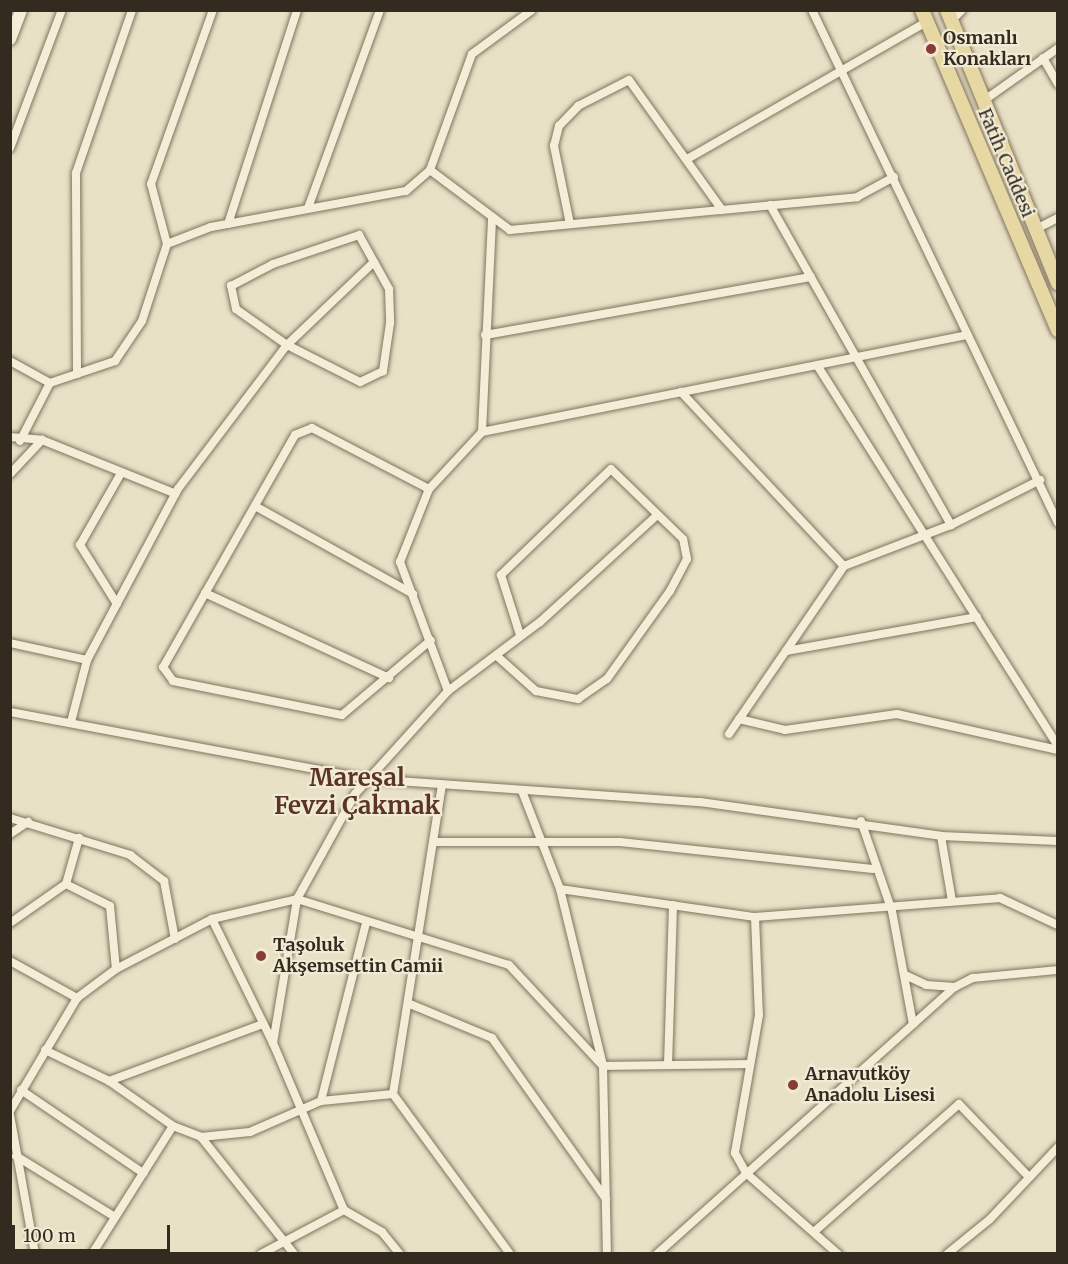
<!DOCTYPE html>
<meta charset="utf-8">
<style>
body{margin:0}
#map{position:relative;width:1068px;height:1264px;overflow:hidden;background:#e8e1c6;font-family:Merriweather,serif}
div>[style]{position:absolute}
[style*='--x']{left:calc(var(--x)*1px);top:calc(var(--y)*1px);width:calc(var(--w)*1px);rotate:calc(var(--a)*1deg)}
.roads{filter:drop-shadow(0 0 2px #81735e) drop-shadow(0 0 2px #81735e)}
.minor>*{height:8px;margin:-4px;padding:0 4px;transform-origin:4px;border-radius:4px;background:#f4eed8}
.secondary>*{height:12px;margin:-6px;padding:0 6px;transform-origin:6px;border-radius:6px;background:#f4eed8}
.primary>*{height:14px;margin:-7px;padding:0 7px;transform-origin:7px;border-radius:7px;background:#e7d7a2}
.dots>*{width:16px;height:16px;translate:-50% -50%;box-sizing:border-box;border:3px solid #f1ebd5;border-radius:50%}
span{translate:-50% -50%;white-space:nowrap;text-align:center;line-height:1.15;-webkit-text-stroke:4.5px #f1ebd5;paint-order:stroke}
.poi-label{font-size:18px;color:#342b20;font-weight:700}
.left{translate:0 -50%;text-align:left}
.street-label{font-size:18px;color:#342b20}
.district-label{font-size:24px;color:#5b3425;font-weight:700}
.frame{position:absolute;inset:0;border:12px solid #342b20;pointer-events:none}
.scale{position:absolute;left:12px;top:1225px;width:158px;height:27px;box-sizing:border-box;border:3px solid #342b20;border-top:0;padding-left:8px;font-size:18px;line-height:21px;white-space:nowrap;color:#342b20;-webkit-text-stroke:4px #f1ebd5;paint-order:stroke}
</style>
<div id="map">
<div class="roads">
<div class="minor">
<i style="--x:812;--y:10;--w:569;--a:64.38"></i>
<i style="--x:952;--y:20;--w:14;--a:-45"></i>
<i style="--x:1043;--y:58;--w:30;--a:60"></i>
<i style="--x:986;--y:99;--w:88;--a:-35.3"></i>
<i style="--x:10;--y:148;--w:147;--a:-69.4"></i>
<i style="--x:689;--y:158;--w:273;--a:-29.8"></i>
<i style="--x:430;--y:170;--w:123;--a:-70.1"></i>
<i style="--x:472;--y:54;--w:74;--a:-36.3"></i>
<i style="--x:770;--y:205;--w:368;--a:60.5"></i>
<i style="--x:308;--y:208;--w:211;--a:-70"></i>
<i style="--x:228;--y:224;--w:225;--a:-72.1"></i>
<i style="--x:570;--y:224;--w:80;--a:-101.6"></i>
<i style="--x:554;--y:146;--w:21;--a:-76"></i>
<i style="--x:559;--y:126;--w:28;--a:-46"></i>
<i style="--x:578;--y:106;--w:57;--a:-27"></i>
<i style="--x:629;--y:80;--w:160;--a:54.4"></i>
<i style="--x:1036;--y:229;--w:25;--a:-27"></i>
<i style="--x:359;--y:235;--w:62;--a:60.9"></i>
<i style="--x:389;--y:289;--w:34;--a:88"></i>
<i style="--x:390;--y:323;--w:49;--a:98.3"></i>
<i style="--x:383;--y:371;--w:25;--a:154"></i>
<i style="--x:360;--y:382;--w:82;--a:-153.1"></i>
<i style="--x:287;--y:345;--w:62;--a:-144.8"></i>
<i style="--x:236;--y:309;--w:24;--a:-102"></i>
<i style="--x:231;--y:286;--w:47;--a:-27.6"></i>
<i style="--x:273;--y:264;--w:91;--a:-18.6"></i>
<i style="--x:167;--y:244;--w:62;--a:-104.9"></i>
<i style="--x:151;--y:184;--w:185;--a:-70.4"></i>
<i style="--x:485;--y:335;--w:331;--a:-10.1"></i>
<i style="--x:10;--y:361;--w:46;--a:28.8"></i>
<i style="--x:50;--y:383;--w:69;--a:-18.7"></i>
<i style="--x:115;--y:361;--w:48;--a:-56"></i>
<i style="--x:142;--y:321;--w:81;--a:-72"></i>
<i style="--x:167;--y:244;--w:47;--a:-21.1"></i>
<i style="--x:211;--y:227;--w:198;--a:-10.5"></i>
<i style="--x:406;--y:191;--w:32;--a:-41"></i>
<i style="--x:430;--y:170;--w:100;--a:36.9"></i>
<i style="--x:510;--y:230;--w:349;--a:-5.4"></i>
<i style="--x:857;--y:197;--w:42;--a:-28.4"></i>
<i style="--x:817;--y:365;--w:451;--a:57.7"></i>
<i style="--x:77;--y:374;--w:201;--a:-90.3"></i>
<i style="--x:76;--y:173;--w:172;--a:-71"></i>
<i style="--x:681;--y:392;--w:238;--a:46.9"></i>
<i style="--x:844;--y:566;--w:115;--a:-21"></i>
<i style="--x:951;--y:525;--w:100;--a:-26.8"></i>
<i style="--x:482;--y:432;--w:494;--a:-11.3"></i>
<i style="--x:10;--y:437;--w:32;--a:5"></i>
<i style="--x:42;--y:440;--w:144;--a:21.9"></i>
<i style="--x:20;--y:441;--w:65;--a:-62.7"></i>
<i style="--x:10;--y:474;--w:47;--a:-46.7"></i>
<i style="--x:429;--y:489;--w:132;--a:-152.5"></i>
<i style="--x:312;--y:428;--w:18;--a:158"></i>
<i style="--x:295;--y:435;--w:267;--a:119.6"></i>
<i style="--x:163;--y:667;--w:17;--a:54"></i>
<i style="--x:173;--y:681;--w:172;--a:11.4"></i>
<i style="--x:342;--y:715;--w:116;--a:-40.1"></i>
<i style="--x:255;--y:506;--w:181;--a:29.1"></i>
<i style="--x:205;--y:593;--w:203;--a:24.8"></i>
<i style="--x:117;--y:604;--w:70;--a:-122.1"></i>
<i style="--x:80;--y:545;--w:83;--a:-60.3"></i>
<i style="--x:10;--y:643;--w:79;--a:12.4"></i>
<i style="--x:786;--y:651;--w:194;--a:-10.1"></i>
<i style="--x:498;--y:657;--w:51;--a:41.8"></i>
<i style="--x:536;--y:691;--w:43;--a:10.8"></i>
<i style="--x:578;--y:699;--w:35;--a:-35"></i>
<i style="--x:607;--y:679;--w:108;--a:-54.4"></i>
<i style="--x:670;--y:591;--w:36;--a:-62"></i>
<i style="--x:687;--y:559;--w:20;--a:-101"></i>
<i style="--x:683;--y:539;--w:100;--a:-135.8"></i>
<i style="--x:611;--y:469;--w:153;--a:136.1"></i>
<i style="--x:501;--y:575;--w:63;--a:72.4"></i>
<i style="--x:448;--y:691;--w:138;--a:-110.4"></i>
<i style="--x:400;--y:562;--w:79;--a:-68.3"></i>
<i style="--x:429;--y:489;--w:78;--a:-47.1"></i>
<i style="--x:482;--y:432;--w:215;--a:-87.3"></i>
<i style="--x:10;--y:712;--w:365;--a:10.6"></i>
<i style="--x:369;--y:779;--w:332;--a:4"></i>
<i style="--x:700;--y:802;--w:243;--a:8"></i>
<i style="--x:941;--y:836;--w:117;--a:2.4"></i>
<i style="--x:739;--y:719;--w:47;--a:13.4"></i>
<i style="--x:785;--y:730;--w:113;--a:-8.1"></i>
<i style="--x:897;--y:714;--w:165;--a:12.6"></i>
<i style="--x:71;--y:722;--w:64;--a:-75.5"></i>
<i style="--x:87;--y:660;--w:194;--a:-62"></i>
<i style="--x:178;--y:489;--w:181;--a:-52.9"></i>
<i style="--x:287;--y:345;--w:120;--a:-43.7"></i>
<i style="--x:729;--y:734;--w:204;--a:-55.6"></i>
<i style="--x:522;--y:791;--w:105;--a:68.8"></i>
<i style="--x:560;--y:889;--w:182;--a:76.3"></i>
<i style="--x:603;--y:1066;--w:188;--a:88.8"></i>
<i style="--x:10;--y:818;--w:126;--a:17.1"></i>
<i style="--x:130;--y:855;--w:43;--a:37.4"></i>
<i style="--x:164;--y:881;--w:59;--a:79.3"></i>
<i style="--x:861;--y:821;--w:95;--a:71"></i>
<i style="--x:892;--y:911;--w:115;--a:79.5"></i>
<i style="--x:10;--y:834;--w:22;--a:-34"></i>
<i style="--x:941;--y:836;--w:66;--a:80.4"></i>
<i style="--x:434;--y:842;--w:186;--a:0"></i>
<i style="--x:620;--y:842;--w:254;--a:6.1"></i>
<i style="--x:66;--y:884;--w:49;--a:26.6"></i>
<i style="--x:110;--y:906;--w:63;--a:84.6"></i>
<i style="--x:560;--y:889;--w:197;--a:8.2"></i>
<i style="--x:755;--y:917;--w:246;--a:-4.4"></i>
<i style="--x:1000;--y:898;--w:64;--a:25"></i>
<i style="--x:755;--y:917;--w:98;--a:87.7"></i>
<i style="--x:759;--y:1015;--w:140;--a:99.9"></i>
<i style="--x:735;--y:1153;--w:23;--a:61"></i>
<i style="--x:746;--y:1173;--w:123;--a:41.4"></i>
<i style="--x:212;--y:919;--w:138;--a:63.8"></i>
<i style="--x:273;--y:1043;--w:181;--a:67"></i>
<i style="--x:344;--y:1210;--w:44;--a:30.1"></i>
<i style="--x:382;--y:1232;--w:28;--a:51"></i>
<i style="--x:10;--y:923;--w:68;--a:-34.9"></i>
<i style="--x:66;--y:884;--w:48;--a:-74.2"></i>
<i style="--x:10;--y:961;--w:77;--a:28.9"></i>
<i style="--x:905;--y:975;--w:23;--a:25"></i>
<i style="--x:926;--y:985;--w:29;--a:4"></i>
<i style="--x:410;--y:1004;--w:89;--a:22.5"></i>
<i style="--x:492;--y:1038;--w:197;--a:54.7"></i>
<i style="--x:273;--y:1043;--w:146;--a:-80.5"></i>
<i style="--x:297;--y:899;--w:120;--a:-61.1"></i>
<i style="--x:355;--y:794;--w:139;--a:-47.9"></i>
<i style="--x:448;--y:691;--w:115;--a:-36.9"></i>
<i style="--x:540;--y:622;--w:159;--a:-42.4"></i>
<i style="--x:45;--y:1050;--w:71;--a:25.8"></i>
<i style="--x:109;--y:1081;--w:78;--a:35.1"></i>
<i style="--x:173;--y:1126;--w:30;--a:21"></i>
<i style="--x:201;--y:1137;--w:49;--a:-5.8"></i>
<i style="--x:250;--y:1132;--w:77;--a:-23.6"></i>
<i style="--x:321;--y:1101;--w:72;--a:-5.6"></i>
<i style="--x:393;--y:1094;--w:198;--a:53.8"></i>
<i style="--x:668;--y:1065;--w:160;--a:-88.2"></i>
<i style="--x:109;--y:1081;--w:164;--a:-20.3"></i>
<i style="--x:21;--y:1090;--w:148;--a:34.2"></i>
<i style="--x:393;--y:1094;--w:312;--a:-81"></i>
<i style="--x:321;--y:1101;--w:184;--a:-75.8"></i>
<i style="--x:10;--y:1111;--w:131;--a:-59.3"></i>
<i style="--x:77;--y:998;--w:49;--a:-36.6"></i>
<i style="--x:116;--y:969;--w:108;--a:-27.5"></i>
<i style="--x:212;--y:919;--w:87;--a:-13.2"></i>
<i style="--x:297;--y:899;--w:222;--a:17.3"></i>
<i style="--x:509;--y:965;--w:138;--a:47.1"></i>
<i style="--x:603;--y:1066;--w:147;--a:-0.8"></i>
<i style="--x:10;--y:1115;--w:141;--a:79.8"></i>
<i style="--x:201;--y:1137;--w:149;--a:51.5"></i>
<i style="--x:16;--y:1156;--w:116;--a:31.6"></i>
<i style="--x:815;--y:1231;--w:192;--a:-41.4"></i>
<i style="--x:959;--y:1104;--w:101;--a:46.2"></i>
<i style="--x:92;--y:1254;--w:151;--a:-57.7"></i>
<i style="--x:261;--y:1254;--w:94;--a:-27.9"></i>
<i style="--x:657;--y:1254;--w:400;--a:-41.9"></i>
<i style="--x:955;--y:987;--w:20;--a:-27"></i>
<i style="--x:973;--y:978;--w:85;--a:-5.4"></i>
<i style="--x:947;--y:1254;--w:55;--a:-39.1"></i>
<i style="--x:990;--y:1219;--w:99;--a:-46.6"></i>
</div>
<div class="secondary">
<i style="--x:10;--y:39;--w:31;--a:-69"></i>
</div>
<div class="primary">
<i style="--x:922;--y:10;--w:348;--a:67"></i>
<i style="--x:947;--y:10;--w:295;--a:67.9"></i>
</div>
</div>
<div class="dots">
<i style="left:931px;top:49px;background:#893b35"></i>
<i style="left:261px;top:956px;background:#893b35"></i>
<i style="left:793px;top:1085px;background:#893b35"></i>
</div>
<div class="poi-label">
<span class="left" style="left:943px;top:49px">Osmanlı<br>Konakları</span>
<span class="left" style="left:273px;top:956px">Taşoluk<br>Akşemsettin Camii</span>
<span class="left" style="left:805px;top:1085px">Arnavutköy<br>Anadolu Lisesi</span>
</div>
<div class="street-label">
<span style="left:1006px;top:163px;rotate:67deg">Fatih Caddesi</span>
</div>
<div class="district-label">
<span style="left:357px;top:792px">Mareşal<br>Fevzi Çakmak</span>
</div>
<div class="frame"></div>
<div class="scale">100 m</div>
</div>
